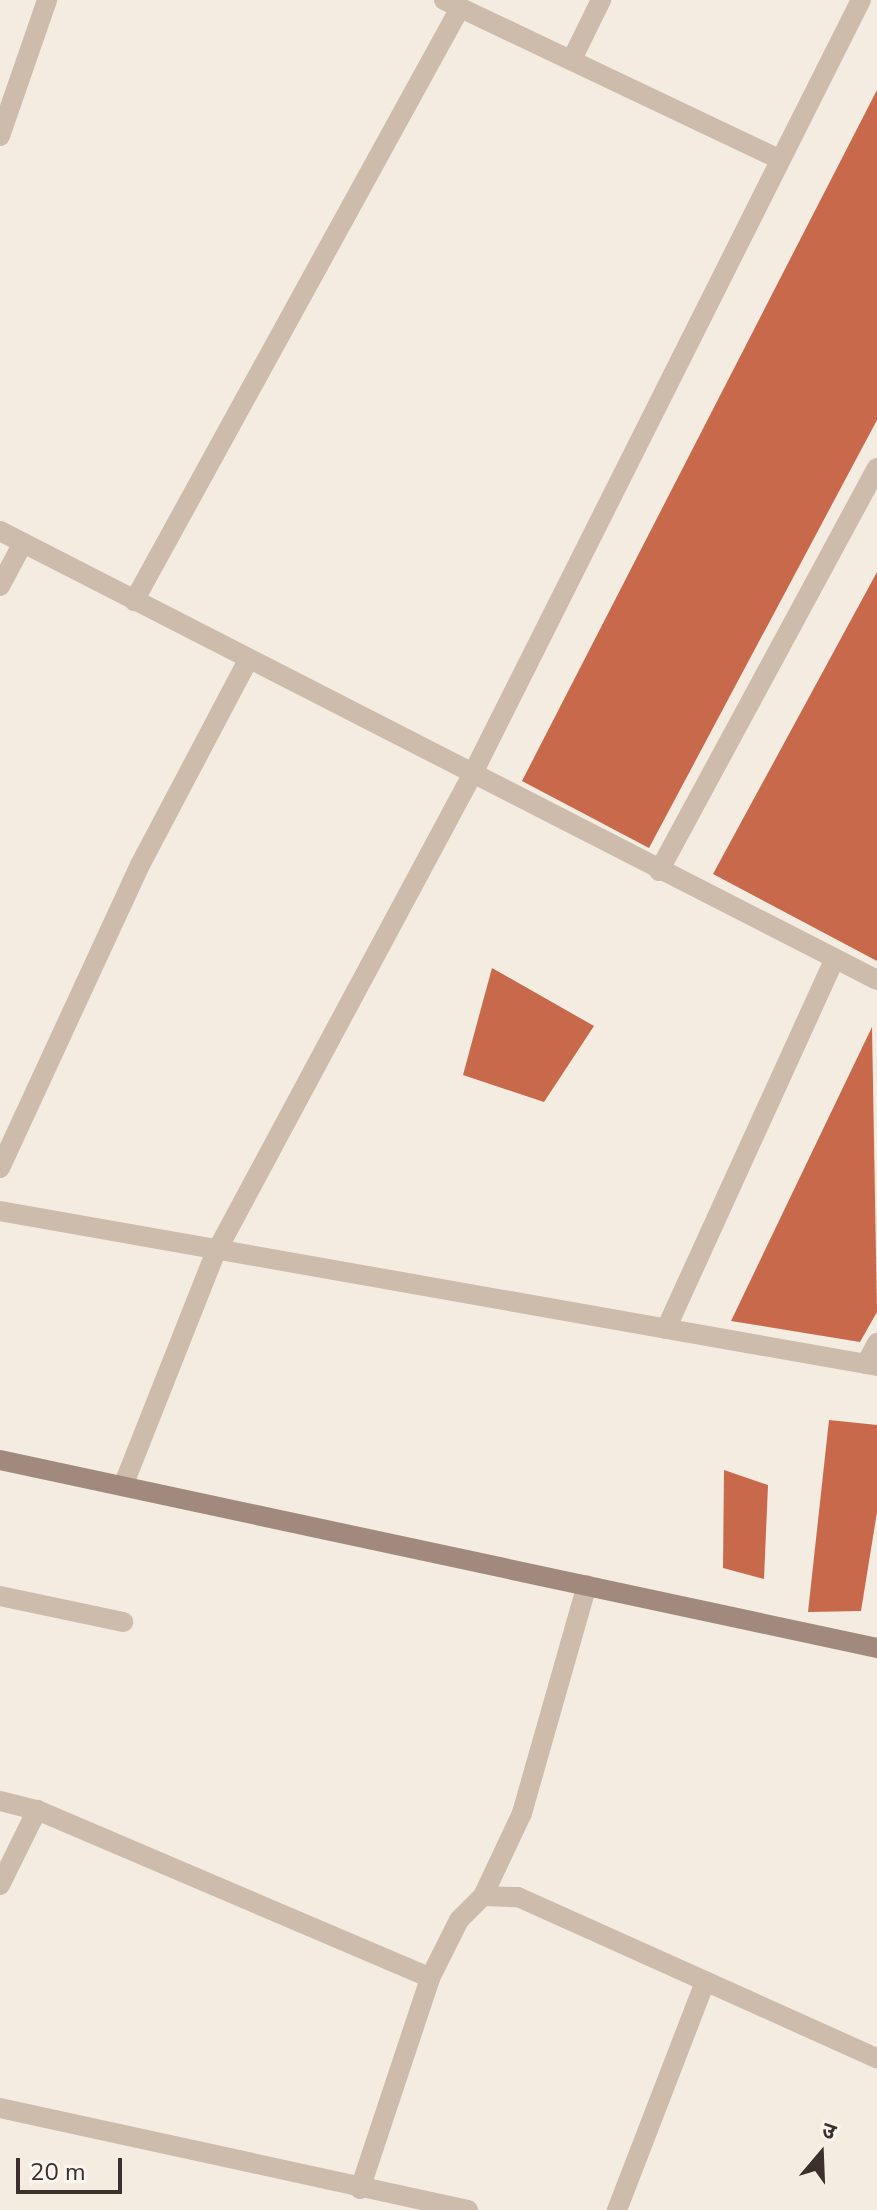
<!DOCTYPE html>
<meta charset="utf-8">
<style>
body{margin:0}
#map{position:relative;width:877px;height:2210px;overflow:hidden;background:#f4ebe1;font-family:"Nunito Sans","Noto Sans Devanagari",sans-serif}
div>[style]{position:absolute}
[style*='--x']{left:calc(var(--x)*1px);top:calc(var(--y)*1px);width:calc(var(--w)*1px);rotate:calc(var(--a)*1deg)}
.building>*{inset:0;background:#c8694b}
.street>*{height:20px;margin:-10px;padding:0 10px;transform-origin:10px;border-radius:10px;background:#cdbbac}
.secondary>*{height:20px;margin:-10px;padding:0 10px;transform-origin:10px;border-radius:10px;background:#a18a7d}
span{translate:-50% -50%;white-space:nowrap;text-align:center;line-height:1.15;-webkit-text-stroke:6px #fbf5ee;paint-order:stroke}
.north{position:absolute;left:781px;top:2114px;width:80px;height:80px;-webkit-text-stroke:6px #fbf5ee;paint-order:stroke;rotate:19deg;font-size:22px;font-weight:700;line-height:32px;text-align:center;color:#3b302b}
.north::after{content:'';display:block;margin:auto;width:28px;height:36px;background:#3b302b;clip-path:polygon(50% 0,100% 100%,50% 72%,0 100%)}
.scale{position:absolute;left:16px;top:2158px;width:106px;height:36px;box-sizing:border-box;border:4px solid #3b302b;border-top:0;padding-left:10px;font-size:24px;line-height:28px;white-space:nowrap;color:#3b302b;-webkit-text-stroke:6px #fbf5ee;paint-order:stroke}
</style>
<div id="map">
<div class="building">
<i style="clip-path:polygon(877px 90px,877px 420px,649px 848px,522px 781px)"></i>
<i style="clip-path:polygon(877px 572px,877px 961px,713px 874px)"></i>
<i style="clip-path:polygon(492px 968px,594px 1026px,544px 1102px,463px 1075px)"></i>
<i style="clip-path:polygon(872px 1027px,877px 1312px,860px 1342px,731px 1321px)"></i>
<i style="clip-path:polygon(829px 1420px,877px 1425px,877px 1512px,861px 1611px,808px 1612px)"></i>
<i style="clip-path:polygon(724px 1470px,768px 1485px,764px 1579px,723px 1568px)"></i>
</div>
<div class="street">
<i style="--x:444;--y:0;--w:371;--a:25.4"></i>
<i style="--x:573;--y:57;--w:64;--a:-63.8"></i>
<i style="--x:0;--y:136;--w:144;--a:-70.9"></i>
<i style="--x:0;--y:531;--w:985;--a:27.11"></i>
<i style="--x:0;--y:586;--w:49;--a:-61.9"></i>
<i style="--x:134;--y:601;--w:677;--a:-61.2"></i>
<i style="--x:659;--y:871;--w:458;--a:-61.6"></i>
<i style="--x:0;--y:1168;--w:334;--a:-65.2"></i>
<i style="--x:140;--y:865;--w:232;--a:-62.2"></i>
<i style="--x:0;--y:1211;--w:891;--a:10.02"></i>
<i style="--x:666;--y:1329;--w:407;--a:-65.5"></i>
<i style="--x:866;--y:1364;--w:24;--a:-62"></i>
<i style="--x:123;--y:1486;--w:250;--a:-68.4"></i>
<i style="--x:215;--y:1254;--w:541;--a:-61.78"></i>
<i style="--x:471;--y:777;--w:869;--a:-63.35"></i>
<i style="--x:0;--y:1596;--w:126;--a:11.9"></i>
<i style="--x:0;--y:1801;--w:38;--a:14"></i>
<i style="--x:37;--y:1810;--w:427;--a:23.1"></i>
<i style="--x:0;--y:1885;--w:84;--a:-63.7"></i>
<i style="--x:483;--y:1896;--w:92;--a:-64.8"></i>
<i style="--x:522;--y:1813;--w:237;--a:-74.1"></i>
<i style="--x:0;--y:2108;--w:479;--a:12.3"></i>
<i style="--x:360;--y:2189;--w:222;--a:-71.6"></i>
<i style="--x:430;--y:1978;--w:65;--a:-63.4"></i>
<i style="--x:459;--y:1920;--w:34;--a:-45"></i>
<i style="--x:483;--y:1896;--w:35;--a:2"></i>
<i style="--x:518;--y:1897;--w:393;--a:24.2"></i>
<i style="--x:617;--y:2210;--w:242;--a:-68.9"></i>
</div>
<div class="secondary">
<i style="--x:0;--y:1460;--w:897;--a:12.1"></i>
</div>
<div class="north">उ</div>
<div class="scale">20 m</div>
</div>
